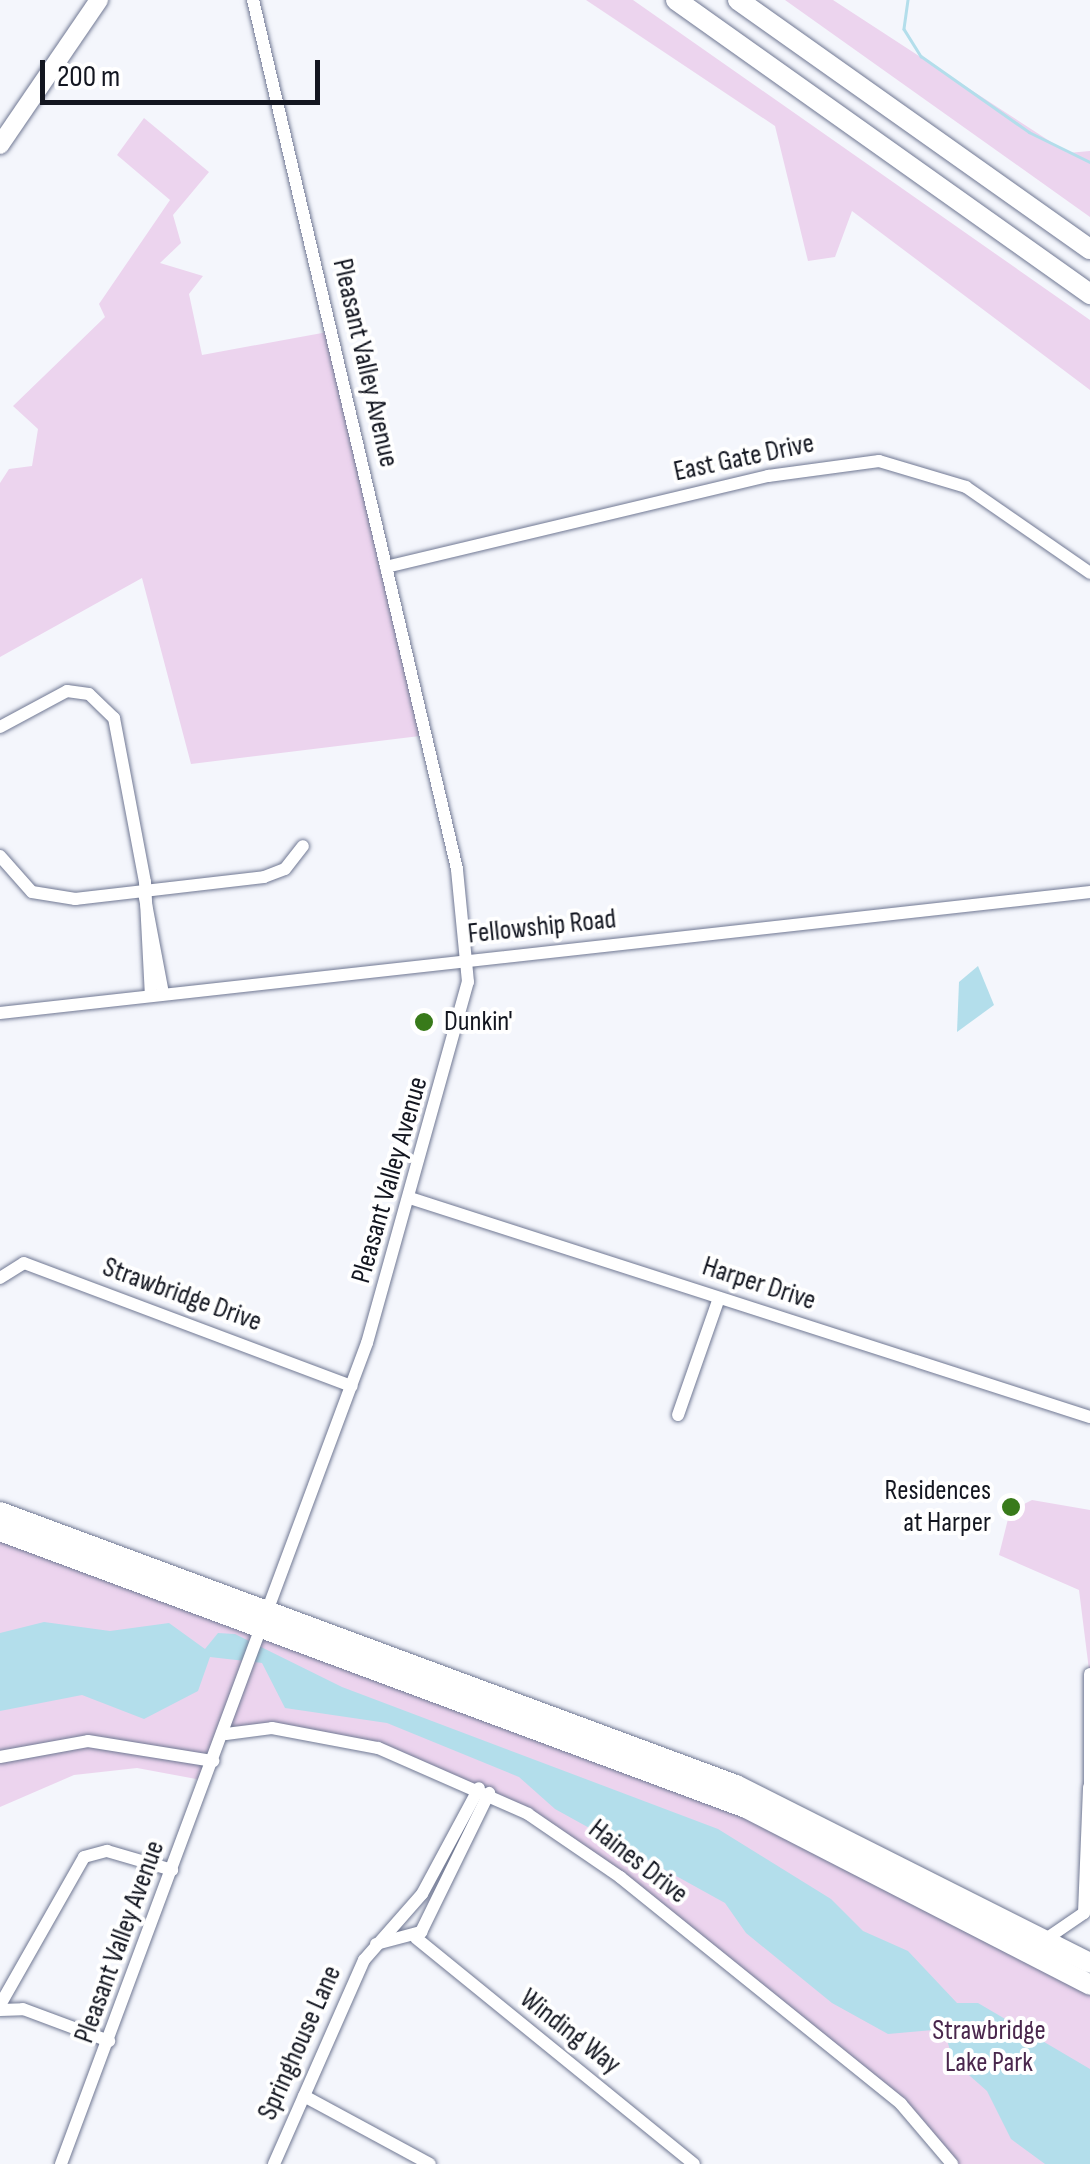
<!DOCTYPE html>
<style>
body{margin:0}
#map{position:relative;width:1090px;height:2164px;overflow:hidden;background:#f4f6fc;font-family:"Sofia Sans Condensed",sans-serif}
div>[style]{position:absolute}
[style*='--x']{left:calc(var(--x)*1px);top:calc(var(--y)*1px);width:calc(var(--w)*1px);rotate:calc(var(--a)*1deg)}
.green>*{inset:0;background:#ecd4ee}
.water>*{inset:0;background:#b3deeb}
.stream>*{height:2.5px;margin:-1.25px;padding:0 1.25px;transform-origin:1.25px;border-radius:1.25px;background:#b3deeb}
.roads{filter:drop-shadow(0 0 2px #707893) drop-shadow(0 0 2px #707893)}
.minor>*{height:12px;margin:-6px;padding:0 6px;transform-origin:6px;border-radius:6px;background:#fff}
.major>*{height:18px;margin:-9px;padding:0 9px;transform-origin:9px;border-radius:9px;background:#fff}
.highway>*{height:20px;margin:-10px;padding:0 10px;transform-origin:10px;border-radius:10px;background:#fff}
.dots>*{width:28px;height:28px;translate:-50% -50%;box-sizing:border-box;border:5px solid #fff;border-radius:50%}
span{translate:-50% -50%;white-space:nowrap;text-align:center;line-height:1.15;-webkit-text-stroke:8px #fff;paint-order:stroke}
.street-label{font-size:28px;color:#131620}
.poi-label{font-size:28px;color:#131620}
.left{translate:0 -50%;text-align:left}
.right{translate:-100% -50%;text-align:right}
.park-label{font-size:28px;color:#4a274d}
.scale{position:absolute;left:40px;top:60px;width:280px;height:45px;box-sizing:border-box;border:5px solid #131620;border-top:0;padding-left:12px;font-size:30px;line-height:35px;white-space:nowrap;color:#131620;-webkit-text-stroke:8px #fff;paint-order:stroke}
</style>
<div id="map">
<div class="green">
<i style="clip-path:polygon(586px 0,633px 0,1090px 320px,1090px 390px,852px 211px,835px 257px,808px 261px,775px 126px)"></i>
<i style="clip-path:polygon(785px 0,833px 0,1068px 153px,1090px 151px,1090px 217px)"></i>
<i style="clip-path:polygon(144px 118px,209px 172px,173px 215px,181px 243px,160px 263px,203px 276px,189px 294px,202px 355px,333px 331px,428px 735px,191px 764px,142px 578px,0 657px,0 483px,9px 469px,32px 466px,38px 429px,13px 406px,105px 317px,99px 304px,170px 200px,117px 155px)"></i>
<i style="clip-path:polygon(1032px 1500px,1090px 1510px,1090px 1678px,1079px 1590px,999px 1555px,1010px 1511px)"></i>
<i style="clip-path:polygon(0 1531px,662px 1774px,1090px 1985px,1090px 2164px,952px 2164px,930px 2130px,546px 1825px,398px 1755px,254px 1728px,226px 1734px,207px 1781px,137px 1768px,74px 1775px,0 1807px)"></i>
</div>
<div class="water">
<i style="clip-path:polygon(978px 966px,994px 1005px,957px 1032px,959px 982px)"></i>
<i style="clip-path:polygon(44px 1622px,110px 1631px,169px 1623px,205px 1649px,218px 1633px,235px 1634px,342px 1687px,718px 1829px,831px 1899px,863px 1931px,908px 1951px,957px 2003px,978px 2003px,1090px 2069px,1090px 2164px,1045px 2164px,1011px 2139px,987px 2091px,953px 2061px,944px 2029px,888px 2034px,832px 2003px,746px 1933px,725px 1903px,555px 1809px,519px 1777px,387px 1723px,285px 1708px,262px 1663px,210px 1657px,198px 1691px,144px 1719px,82px 1695px,0 1711px,0 1633px)"></i>
</div>
<div class="stream">
<i style="--x:908;--y:0;--w:29;--a:98"></i>
<i style="--x:904;--y:29;--w:32;--a:58"></i>
<i style="--x:921;--y:56;--w:132;--a:35.1"></i>
<i style="--x:1029;--y:132;--w:68;--a:26.2"></i>
</div>
<div class="roads">
<div class="minor">
<i style="--x:386;--y:567;--w:393;--a:-13.4"></i>
<i style="--x:768;--y:476;--w:112;--a:-7.7"></i>
<i style="--x:879;--y:461;--w:91;--a:16.6"></i>
<i style="--x:966;--y:487;--w:151;--a:34.7"></i>
<i style="--x:0;--y:727;--w:76;--a:-28.2"></i>
<i style="--x:67;--y:691;--w:22;--a:8"></i>
<i style="--x:89;--y:694;--w:35;--a:44"></i>
<i style="--x:114;--y:718;--w:167;--a:79.3"></i>
<i style="--x:145;--y:882;--w:114;--a:87"></i>
<i style="--x:0;--y:856;--w:48;--a:48.4"></i>
<i style="--x:32;--y:892;--w:44;--a:9.2"></i>
<i style="--x:75;--y:899;--w:190;--a:-6.6"></i>
<i style="--x:264;--y:877;--w:22;--a:-21"></i>
<i style="--x:285;--y:869;--w:29;--a:-52"></i>
<i style="--x:144;--y:893;--w:103;--a:79.3"></i>
<i style="--x:0;--y:1013;--w:1097;--a:-6.33"></i>
<i style="--x:413;--y:1199;--w:711;--a:17.85"></i>
<i style="--x:0;--y:1278;--w:28;--a:-32"></i>
<i style="--x:24;--y:1263;--w:350;--a:20.6"></i>
<i style="--x:678;--y:1415;--w:124;--a:-70.7"></i>
<i style="--x:1090;--y:1674;--w:117;--a:90"></i>
<i style="--x:226;--y:1734;--w:46;--a:-7.4"></i>
<i style="--x:272;--y:1728;--w:108;--a:10.7"></i>
<i style="--x:378;--y:1748;--w:164;--a:23.7"></i>
<i style="--x:528;--y:1814;--w:112;--a:34.4"></i>
<i style="--x:620;--y:1877;--w:361;--a:38.9"></i>
<i style="--x:901;--y:2104;--w:79;--a:49.6"></i>
<i style="--x:0;--y:1757;--w:89;--a:-10.3"></i>
<i style="--x:88;--y:1741;--w:127;--a:9.1"></i>
<i style="--x:416;--y:1938;--w:358;--a:39.1"></i>
<i style="--x:1046;--y:1939;--w:46;--a:-34.4"></i>
<i style="--x:1084;--y:1913;--w:126;--a:-87.7"></i>
<i style="--x:376;--y:1944;--w:47;--a:-14.9"></i>
<i style="--x:421;--y:1932;--w:155;--a:-63.9"></i>
<i style="--x:0;--y:2005;--w:170;--a:-60.4"></i>
<i style="--x:84;--y:1857;--w:24;--a:-15"></i>
<i style="--x:107;--y:1851;--w:68;--a:16.3"></i>
<i style="--x:0;--y:2010;--w:23;--a:-2"></i>
<i style="--x:23;--y:2009;--w:92;--a:20.4"></i>
<i style="--x:304;--y:2096;--w:143;--a:28.4"></i>
<i style="--x:61;--y:2164;--w:876;--a:-69.56"></i>
<i style="--x:367;--y:1343;--w:375;--a:-74.4"></i>
<i style="--x:468;--y:982;--w:114;--a:-95.6"></i>
<i style="--x:457;--y:869;--w:893;--a:-103.21"></i>
<i style="--x:274;--y:2164;--w:223;--a:-66.2"></i>
<i style="--x:364;--y:1960;--w:88;--a:-48.7"></i>
<i style="--x:422;--y:1894;--w:120;--a:-61.7"></i>
</div>
<div class="major">
<i style="--x:0;--y:145;--w:176;--a:-55.7"></i>
</div>
<div class="highway">
<i style="--x:676;--y:0;--w:508;--a:35.38"></i>
<i style="--x:738;--y:0;--w:431;--a:35.3"></i>
<i style="--x:0;--y:1512;--w:785;--a:20.35"></i>
<i style="--x:736;--y:1785;--w:396;--a:26.7"></i>
<i style="--x:0;--y:1531;--w:796;--a:20.37"></i>
<i style="--x:746;--y:1808;--w:387;--a:27.2"></i>
</div>
</div>
<div class="dots">
<i style="left:424px;top:1022px;background:#387a1a"></i>
<i style="left:1011px;top:1507px;background:#387a1a"></i>
</div>
<div class="street-label">
<span style="left:365px;top:363px;rotate:77deg">Pleasant Valley Avenue</span>
<span style="left:744px;top:458px;rotate:-12deg">East Gate Drive</span>
<span style="left:542px;top:927px;rotate:-6deg">Fellowship Road</span>
<span style="left:390px;top:1180px;rotate:-74deg">Pleasant Valley Avenue</span>
<span style="left:759px;top:1284px;rotate:18deg">Harper Drive</span>
<span style="left:182px;top:1295px;rotate:20deg">Strawbridge Drive</span>
<span style="left:638px;top:1862px;rotate:38deg">Haines Drive</span>
<span style="left:120px;top:1942px;rotate:-70deg">Pleasant Valley Avenue</span>
<span style="left:570px;top:2032px;rotate:38deg">Winding Way</span>
<span style="left:300px;top:2043px;rotate:-66deg">Springhouse Lane</span>
</div>
<div class="poi-label">
<span class="left" style="left:444px;top:1022px">Dunkin'</span>
<span class="right" style="left:991px;top:1507px">Residences<br>at Harper</span>
</div>
<div class="park-label">
<span style="left:989px;top:2047px">Strawbridge<br>Lake Park</span>
</div>
<div class="scale">200 m</div>
</div>
